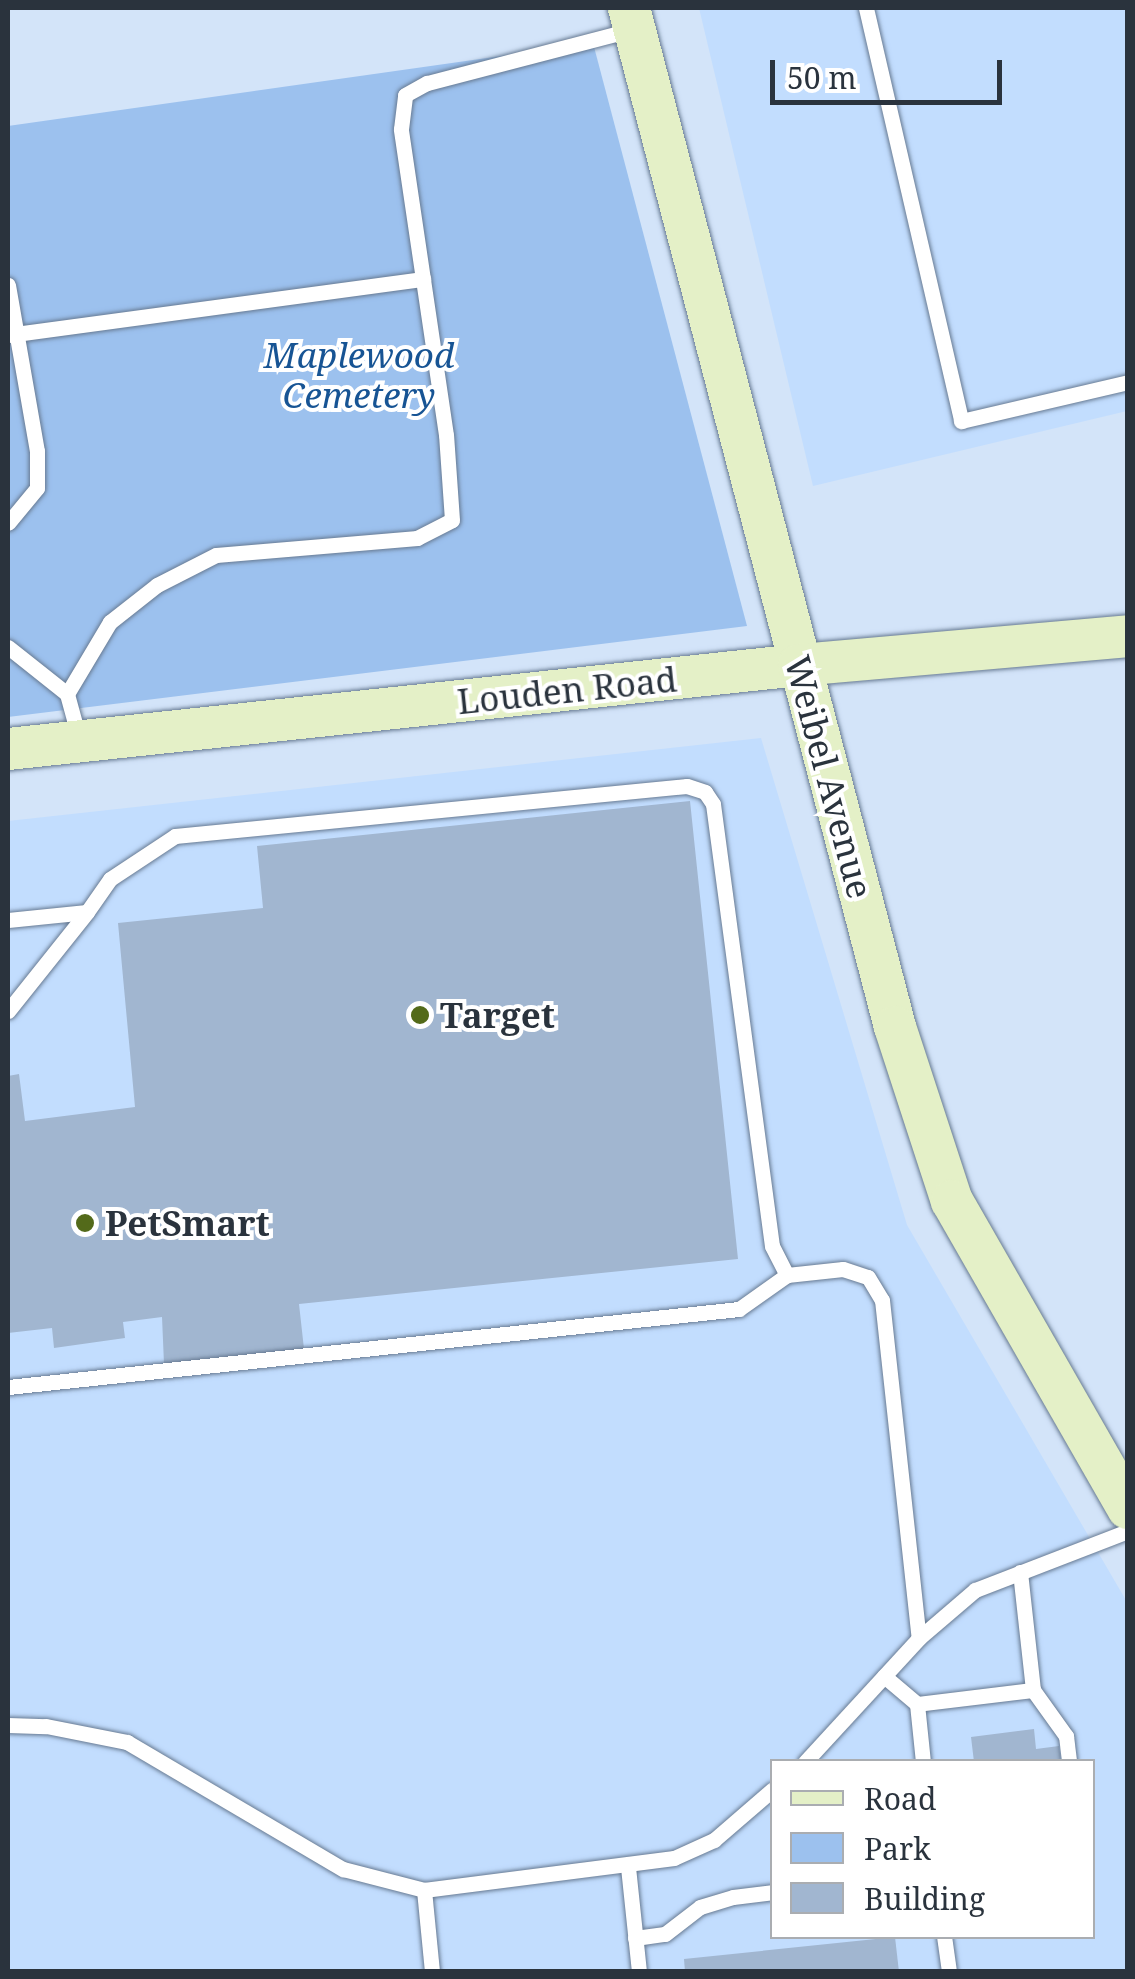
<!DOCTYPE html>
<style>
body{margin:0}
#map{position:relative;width:1135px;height:1979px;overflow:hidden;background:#d3e4f9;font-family:"Noto Serif",serif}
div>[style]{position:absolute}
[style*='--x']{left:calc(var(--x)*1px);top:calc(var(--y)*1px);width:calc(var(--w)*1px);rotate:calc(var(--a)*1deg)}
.built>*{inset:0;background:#c2ddfe}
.green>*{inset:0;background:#9cc1ee}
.building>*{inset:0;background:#a1b6d0}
.roads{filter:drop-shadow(0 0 2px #677a92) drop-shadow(0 0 2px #677a92)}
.lane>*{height:15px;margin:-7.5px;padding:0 7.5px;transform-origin:7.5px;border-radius:7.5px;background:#fff}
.secondary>*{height:42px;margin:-21px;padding:0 21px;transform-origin:21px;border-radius:21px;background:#e4f0c7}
.dots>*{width:28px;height:28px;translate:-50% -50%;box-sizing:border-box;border:5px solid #fff;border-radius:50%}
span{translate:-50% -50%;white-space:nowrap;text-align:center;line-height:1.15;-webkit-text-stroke:8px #fff;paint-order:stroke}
.park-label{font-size:35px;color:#175494;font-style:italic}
.street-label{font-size:35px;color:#2a333d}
.poi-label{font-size:35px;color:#2a333d;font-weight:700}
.left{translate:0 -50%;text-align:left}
.frame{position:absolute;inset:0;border:10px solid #2a333d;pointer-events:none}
.legend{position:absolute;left:770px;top:1759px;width:325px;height:180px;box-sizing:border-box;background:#fff;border:2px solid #aaadb1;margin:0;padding:12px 18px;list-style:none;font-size:30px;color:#2a333d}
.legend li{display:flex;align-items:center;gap:20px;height:50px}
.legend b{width:50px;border:2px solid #aaadb1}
.scale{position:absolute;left:770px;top:60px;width:232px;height:45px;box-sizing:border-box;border:5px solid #2a333d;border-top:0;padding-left:12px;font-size:30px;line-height:35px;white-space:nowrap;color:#2a333d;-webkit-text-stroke:8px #fff;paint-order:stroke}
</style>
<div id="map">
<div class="built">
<i style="clip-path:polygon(699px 8px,1127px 8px,1127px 411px,813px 486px)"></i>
<i style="clip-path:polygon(evenodd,761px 738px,907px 1225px,1127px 1602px,1127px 1971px,8px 1971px,8px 821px,761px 738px,772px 1762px,1092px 1762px,1092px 1936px,772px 1936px,772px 1762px)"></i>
</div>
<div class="green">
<i style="clip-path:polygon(593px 43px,747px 626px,8px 717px,8px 126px)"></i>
</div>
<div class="building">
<i style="clip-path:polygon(690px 801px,738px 1259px,299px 1304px,304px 1349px,164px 1364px,162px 1317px,123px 1322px,125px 1338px,54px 1348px,52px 1328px,8px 1333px,8px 1076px,19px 1074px,25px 1121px,135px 1107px,118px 923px,263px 908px,257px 846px)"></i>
<i style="clip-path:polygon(1034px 1729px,1036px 1749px,1059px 1746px,1061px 1762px,974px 1762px,971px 1737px)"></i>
<i style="clip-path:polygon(895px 1937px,899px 1972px,685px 1972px,684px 1959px)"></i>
</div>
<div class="roads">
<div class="lane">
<i style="--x:866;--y:8;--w:424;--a:77"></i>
<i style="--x:961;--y:421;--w:171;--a:-13.1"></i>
<i style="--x:8;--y:285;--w:169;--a:80.1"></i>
<i style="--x:37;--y:451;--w:37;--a:90"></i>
<i style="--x:37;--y:488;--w:45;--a:129.6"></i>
<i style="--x:8;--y:335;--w:419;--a:-7.7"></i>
<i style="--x:8;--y:647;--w:75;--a:38.5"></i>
<i style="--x:67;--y:694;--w:46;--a:74.7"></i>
<i style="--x:67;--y:694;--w:84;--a:-59.2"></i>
<i style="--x:110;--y:622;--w:60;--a:-38.2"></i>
<i style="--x:157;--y:585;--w:66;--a:-27"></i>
<i style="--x:216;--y:555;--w:202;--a:-4.8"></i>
<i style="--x:417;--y:538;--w:39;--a:-27"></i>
<i style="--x:452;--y:520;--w:85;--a:-94"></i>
<i style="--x:446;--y:435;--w:309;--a:-98.4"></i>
<i style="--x:401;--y:129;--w:34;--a:-83"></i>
<i style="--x:405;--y:95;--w:25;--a:-29"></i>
<i style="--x:427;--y:83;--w:211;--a:-14.6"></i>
<i style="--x:8;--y:920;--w:79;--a:-5.8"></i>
<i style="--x:87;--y:912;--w:40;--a:-55.1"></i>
<i style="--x:110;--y:879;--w:78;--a:-33.5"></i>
<i style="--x:175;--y:836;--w:514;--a:-5.58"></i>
<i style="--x:687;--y:786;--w:19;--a:18"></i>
<i style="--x:705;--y:792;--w:14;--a:56"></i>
<i style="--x:713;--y:804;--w:446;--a:82.4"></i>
<i style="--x:772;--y:1246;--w:33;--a:63"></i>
<i style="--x:8;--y:1011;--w:127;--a:-51.4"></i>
<i style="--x:8;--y:1387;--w:735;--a:-6.09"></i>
<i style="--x:739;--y:1309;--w:59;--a:-35.3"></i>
<i style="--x:787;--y:1275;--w:56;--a:-6.1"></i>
<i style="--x:843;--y:1269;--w:26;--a:18"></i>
<i style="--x:868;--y:1277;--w:27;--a:59"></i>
<i style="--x:882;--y:1300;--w:340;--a:83.8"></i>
<i style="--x:1020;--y:1572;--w:119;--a:83.7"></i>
<i style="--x:1033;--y:1690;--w:57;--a:54.3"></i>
<i style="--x:1066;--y:1736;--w:26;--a:83"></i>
<i style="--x:884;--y:1676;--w:43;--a:40.3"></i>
<i style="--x:917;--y:1704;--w:58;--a:84.1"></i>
<i style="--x:917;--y:1704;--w:117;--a:-6.9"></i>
<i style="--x:8;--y:1725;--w:38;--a:2"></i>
<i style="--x:46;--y:1726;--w:83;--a:11.2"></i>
<i style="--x:127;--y:1742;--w:251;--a:30.5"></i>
<i style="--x:343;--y:1869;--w:84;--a:14.5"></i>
<i style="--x:424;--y:1890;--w:252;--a:-7.3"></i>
<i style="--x:674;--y:1858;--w:44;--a:-24.2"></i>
<i style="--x:714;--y:1840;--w:77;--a:-40.8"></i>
<i style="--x:805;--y:1762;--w:168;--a:-47.4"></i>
<i style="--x:919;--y:1638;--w:74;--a:-40.6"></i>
<i style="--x:975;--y:1590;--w:164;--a:-21.1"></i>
<i style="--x:628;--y:1867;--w:106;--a:84"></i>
<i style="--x:424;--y:1890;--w:82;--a:84.4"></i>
<i style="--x:944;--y:1936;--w:36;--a:82"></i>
<i style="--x:635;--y:1938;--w:30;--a:-8"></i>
<i style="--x:665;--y:1934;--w:44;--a:-37.6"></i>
<i style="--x:700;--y:1907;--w:34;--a:-17"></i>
<i style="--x:733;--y:1897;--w:39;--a:-7"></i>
</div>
<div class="secondary">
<i style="--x:629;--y:8;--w:1053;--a:75.37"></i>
<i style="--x:895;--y:1027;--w:183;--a:71.9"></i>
<i style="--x:952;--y:1201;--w:354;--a:60.2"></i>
<i style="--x:8;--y:749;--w:795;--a:-6.06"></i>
<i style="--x:799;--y:665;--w:330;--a:-5"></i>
</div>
</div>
<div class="dots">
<i style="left:420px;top:1015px;background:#536a1a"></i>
<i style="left:85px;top:1223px;background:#536a1a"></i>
</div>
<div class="park-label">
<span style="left:359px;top:375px">Maplewood<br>Cemetery</span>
</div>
<div class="street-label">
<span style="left:567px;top:690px;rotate:-6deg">Louden Road</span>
<span style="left:829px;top:777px;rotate:75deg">Weibel Avenue</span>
</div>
<div class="poi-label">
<span class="left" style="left:440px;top:1015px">Target</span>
<span class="left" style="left:105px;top:1223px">PetSmart</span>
</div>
<div class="frame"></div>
<ul class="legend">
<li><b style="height:12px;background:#e4f0c7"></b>Road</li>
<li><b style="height:28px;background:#9cc1ee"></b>Park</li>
<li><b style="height:28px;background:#a1b6d0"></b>Building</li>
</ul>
<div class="scale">50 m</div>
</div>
